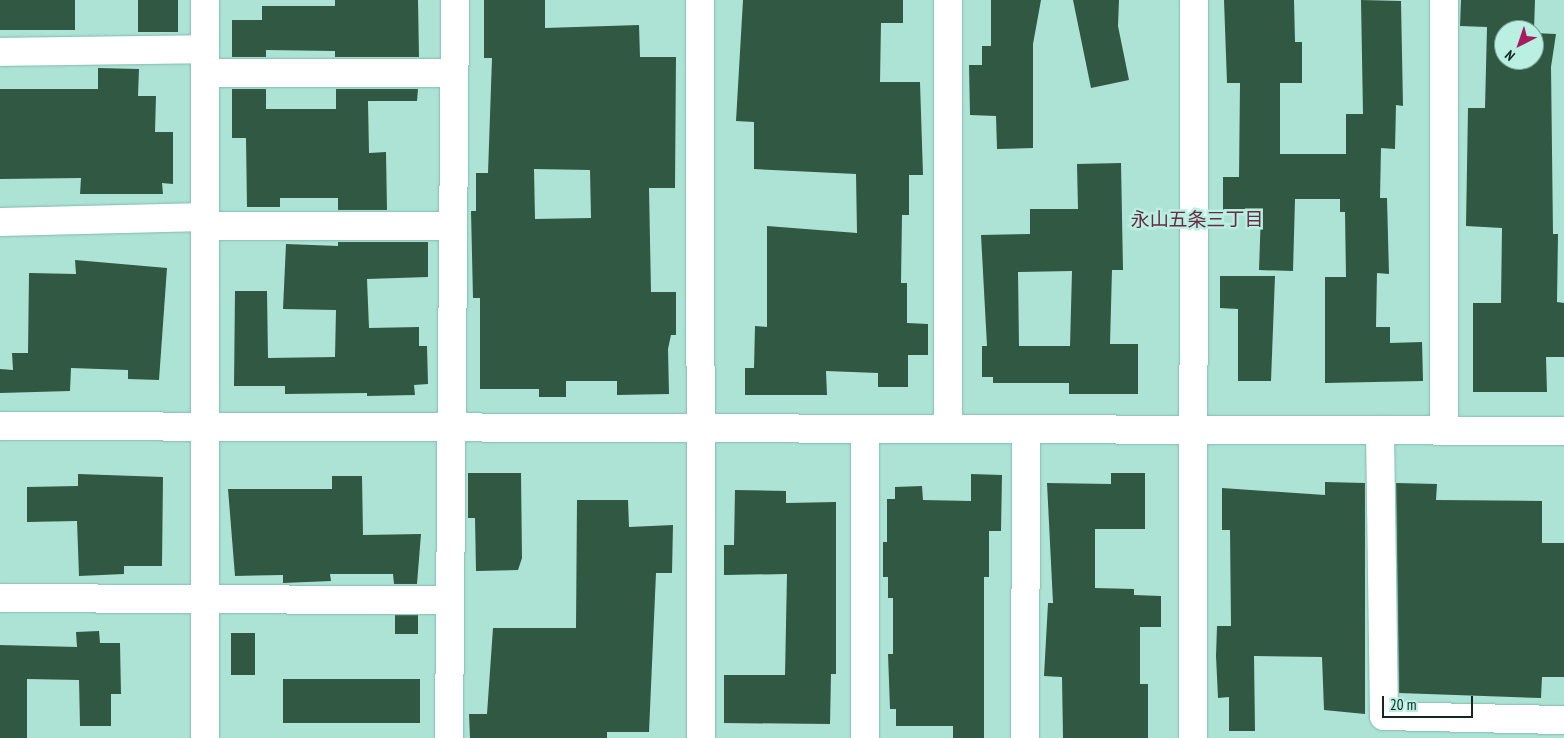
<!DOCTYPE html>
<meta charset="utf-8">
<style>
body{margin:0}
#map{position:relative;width:1564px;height:738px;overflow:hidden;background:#ace3d5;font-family:"PT Sans Narrow","Noto Sans JP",sans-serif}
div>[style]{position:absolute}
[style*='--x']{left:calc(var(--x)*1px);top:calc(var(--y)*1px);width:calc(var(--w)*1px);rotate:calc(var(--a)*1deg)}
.building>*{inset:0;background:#315842;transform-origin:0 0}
.roads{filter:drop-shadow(0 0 1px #85baad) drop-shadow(0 0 1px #85baad)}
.minor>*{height:28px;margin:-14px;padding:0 14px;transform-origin:14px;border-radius:14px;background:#fff}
span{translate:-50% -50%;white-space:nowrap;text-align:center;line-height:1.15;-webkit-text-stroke:5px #b9f0e2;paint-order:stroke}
.neighbourhood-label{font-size:19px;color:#6b2944}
.north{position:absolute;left:1494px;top:20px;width:50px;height:50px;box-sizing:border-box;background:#b9f0e2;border:1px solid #76a095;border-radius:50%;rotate:221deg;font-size:14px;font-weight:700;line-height:20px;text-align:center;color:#112722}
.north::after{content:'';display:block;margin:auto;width:18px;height:22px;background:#a71c60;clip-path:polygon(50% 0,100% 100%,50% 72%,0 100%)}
.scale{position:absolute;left:1382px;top:696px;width:91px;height:22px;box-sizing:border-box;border:2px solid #112722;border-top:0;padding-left:6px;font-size:15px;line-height:18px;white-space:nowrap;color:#112722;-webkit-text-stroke:4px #b9f0e2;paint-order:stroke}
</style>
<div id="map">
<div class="building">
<i style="left:0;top:0;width:75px;height:30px"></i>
<i style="left:138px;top:0;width:40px;height:32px"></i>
<i style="clip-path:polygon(335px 0,418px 0,419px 57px,335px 57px,335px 51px,266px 50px,266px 57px,232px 57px,232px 20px,262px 20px,262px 6px,335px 6px)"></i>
<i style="clip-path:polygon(evenodd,484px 0,545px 0,545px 28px,639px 25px,640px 57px,676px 57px,675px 188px,649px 188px,651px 292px,676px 292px,676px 335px,671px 335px,668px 349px,669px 394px,617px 395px,617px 381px,566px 381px,566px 397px,539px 397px,539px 389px,480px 389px,480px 298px,473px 298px,471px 211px,476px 211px,476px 173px,488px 173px,492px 58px,484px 58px,484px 0,534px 169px,590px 170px,591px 218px,535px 219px,534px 169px)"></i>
<i style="clip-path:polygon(743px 0,903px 0,903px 23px,881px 23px,880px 82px,920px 82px,923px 175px,909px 175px,909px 215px,902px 215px,901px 283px,907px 283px,907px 323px,928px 324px,928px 355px,908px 355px,908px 387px,878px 387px,878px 373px,826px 371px,827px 395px,745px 395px,745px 368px,754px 368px,755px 326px,767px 327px,767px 226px,857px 233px,856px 174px,754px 169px,754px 122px,736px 121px)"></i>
<i style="clip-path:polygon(991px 0,1041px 0,1033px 44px,1033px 148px,997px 149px,996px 116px,970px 115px,969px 65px,982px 65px,982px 46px,991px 46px)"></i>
<i style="clip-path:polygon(1073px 0,1119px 0,1118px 26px,1129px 80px,1091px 88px)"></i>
<i style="clip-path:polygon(1224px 0,1294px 0,1295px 42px,1302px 42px,1302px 83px,1280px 83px,1280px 154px,1346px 154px,1346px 114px,1363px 114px,1361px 0,1401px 1px,1403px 106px,1396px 105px,1395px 149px,1381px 148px,1380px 198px,1387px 198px,1389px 274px,1377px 273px,1376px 327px,1390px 327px,1390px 343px,1422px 342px,1423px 381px,1325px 383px,1325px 277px,1346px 277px,1345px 212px,1340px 212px,1340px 199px,1295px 199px,1293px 271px,1259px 270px,1261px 211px,1223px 211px,1223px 177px,1239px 177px,1240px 83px,1227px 83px)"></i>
<i style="clip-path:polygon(1461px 0,1535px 0,1534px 30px,1504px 30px,1504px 60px,1534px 60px,1534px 33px,1556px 34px,1551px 67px,1553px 234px,1558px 234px,1557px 302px,1564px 303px,1564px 357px,1546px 357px,1547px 392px,1473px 392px,1473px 303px,1501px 303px,1502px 228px,1466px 226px,1468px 108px,1485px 108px,1487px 27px,1460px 26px)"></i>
<i style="clip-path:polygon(98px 68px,139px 69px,138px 96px,156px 96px,155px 132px,173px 132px,173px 184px,162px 183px,163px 194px,80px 194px,81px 178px,0 179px,0 89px,98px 89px)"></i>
<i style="clip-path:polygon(232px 89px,266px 89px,266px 109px,336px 109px,336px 89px,418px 89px,417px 101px,368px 101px,369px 153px,386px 152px,387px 210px,338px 210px,338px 198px,280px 198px,280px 207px,247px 207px,246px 138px,232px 138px)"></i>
<i style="clip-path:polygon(evenodd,1121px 163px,1123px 270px,1112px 270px,1110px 344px,1138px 344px,1138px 394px,1069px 394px,1069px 383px,993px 383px,993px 377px,982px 377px,982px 346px,987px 346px,981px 235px,1030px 234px,1030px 209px,1078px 209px,1077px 164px,1121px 163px,1072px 271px,1070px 346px,1019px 346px,1018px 272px,1072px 271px)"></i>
<i style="clip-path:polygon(338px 242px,428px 242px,428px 277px,367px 279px,369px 328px,419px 327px,419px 346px,427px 346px,428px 384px,414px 385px,415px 395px,367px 396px,367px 393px,285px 394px,285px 386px,234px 386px,235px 291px,267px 291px,268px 358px,335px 357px,336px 310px,283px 309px,286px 244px,338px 246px)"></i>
<i style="clip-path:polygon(75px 260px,167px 268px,159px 380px,128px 379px,128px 370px,71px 368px,70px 391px,0 393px,0 369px,13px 370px,12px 353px,28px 353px,29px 273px,76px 274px)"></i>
<i style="clip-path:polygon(1220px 276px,1275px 276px,1271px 381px,1238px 381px,1238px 309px,1220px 308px)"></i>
<i style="clip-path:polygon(468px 473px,521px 473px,522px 558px,518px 570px,476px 571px,475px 518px,468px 518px)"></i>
<i style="clip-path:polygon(1111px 473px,1145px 473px,1145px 529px,1095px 529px,1095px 588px,1134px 589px,1134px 595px,1161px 596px,1161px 627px,1140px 627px,1140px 684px,1148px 684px,1148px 738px,1063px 738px,1062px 677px,1044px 676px,1048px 603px,1053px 603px,1047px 483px,1111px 484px)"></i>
<i style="clip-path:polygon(78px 474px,163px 477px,162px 566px,124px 566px,124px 574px,79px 576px,77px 521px,27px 522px,27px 487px,78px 486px)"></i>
<i style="clip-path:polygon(971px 474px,1002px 475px,1001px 531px,989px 531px,989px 577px,984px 577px,984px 738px,953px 738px,953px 726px,896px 726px,896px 709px,890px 709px,888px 654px,893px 654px,893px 598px,888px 598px,888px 577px,883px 577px,883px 542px,887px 542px,887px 499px,895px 499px,895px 487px,922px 486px,923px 500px,971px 501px)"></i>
<i style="clip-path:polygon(332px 476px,362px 476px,363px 535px,421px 534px,417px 584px,394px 584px,393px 574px,330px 574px,331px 581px,283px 583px,283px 575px,235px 576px,228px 489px,332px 489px)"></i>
<i style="clip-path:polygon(1325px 482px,1365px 483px,1365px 714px,1324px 710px,1322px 657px,1254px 656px,1255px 731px,1229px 731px,1229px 697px,1218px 698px,1216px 656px,1217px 626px,1231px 626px,1230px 530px,1222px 530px,1222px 488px,1325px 495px)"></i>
<i style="clip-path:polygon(1396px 483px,1437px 484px,1436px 500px,1542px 501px,1542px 543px,1564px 543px,1564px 677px,1542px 677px,1541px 698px,1399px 693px)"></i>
<i style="clip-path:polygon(735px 490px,786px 491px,786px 503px,836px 502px,836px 674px,831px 674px,830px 724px,724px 723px,724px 675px,785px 675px,787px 574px,724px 575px,724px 545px,734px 545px)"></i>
<i style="clip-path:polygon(577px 500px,628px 500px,629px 527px,673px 525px,672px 573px,656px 573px,649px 732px,607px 732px,607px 738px,470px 738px,469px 714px,487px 714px,493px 628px,576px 628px)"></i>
<i style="left:395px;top:615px;width:23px;height:19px"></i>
<i style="clip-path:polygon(99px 631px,100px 643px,120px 643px,121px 694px,111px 694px,111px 726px,80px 726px,79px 680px,27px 679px,27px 738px,0 738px,0 645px,77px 647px,76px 632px)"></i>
<i style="left:231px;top:633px;width:24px;height:42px"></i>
<i style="left:420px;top:679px;width:44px;height:137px;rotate:90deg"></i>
</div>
<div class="roads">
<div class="minor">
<i style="--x:700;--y:0;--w:738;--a:89.92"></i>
<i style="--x:948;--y:0;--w:429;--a:90"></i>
<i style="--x:0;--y:52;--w:205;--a:-0.8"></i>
<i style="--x:206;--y:73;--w:247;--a:0"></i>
<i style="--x:0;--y:222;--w:205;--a:-1.4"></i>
<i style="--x:205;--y:226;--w:246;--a:0"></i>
<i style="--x:0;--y:426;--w:1564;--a:0.18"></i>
<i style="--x:1380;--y:430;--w:286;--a:89.2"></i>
<i style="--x:1384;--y:716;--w:180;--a:1.3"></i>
<i style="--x:1444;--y:430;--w:430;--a:-90"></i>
<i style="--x:0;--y:598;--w:450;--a:0.3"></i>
<i style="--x:205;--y:738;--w:738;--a:-90"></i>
<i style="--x:449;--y:738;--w:738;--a:-89.53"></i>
<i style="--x:865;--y:738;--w:309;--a:-90"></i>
<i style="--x:1025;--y:738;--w:309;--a:-89.8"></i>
<i style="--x:1193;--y:738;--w:738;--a:-89.92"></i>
</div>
</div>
<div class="neighbourhood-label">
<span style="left:1197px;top:220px">永山五条三丁目</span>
</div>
<div class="north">N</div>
<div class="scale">20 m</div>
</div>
